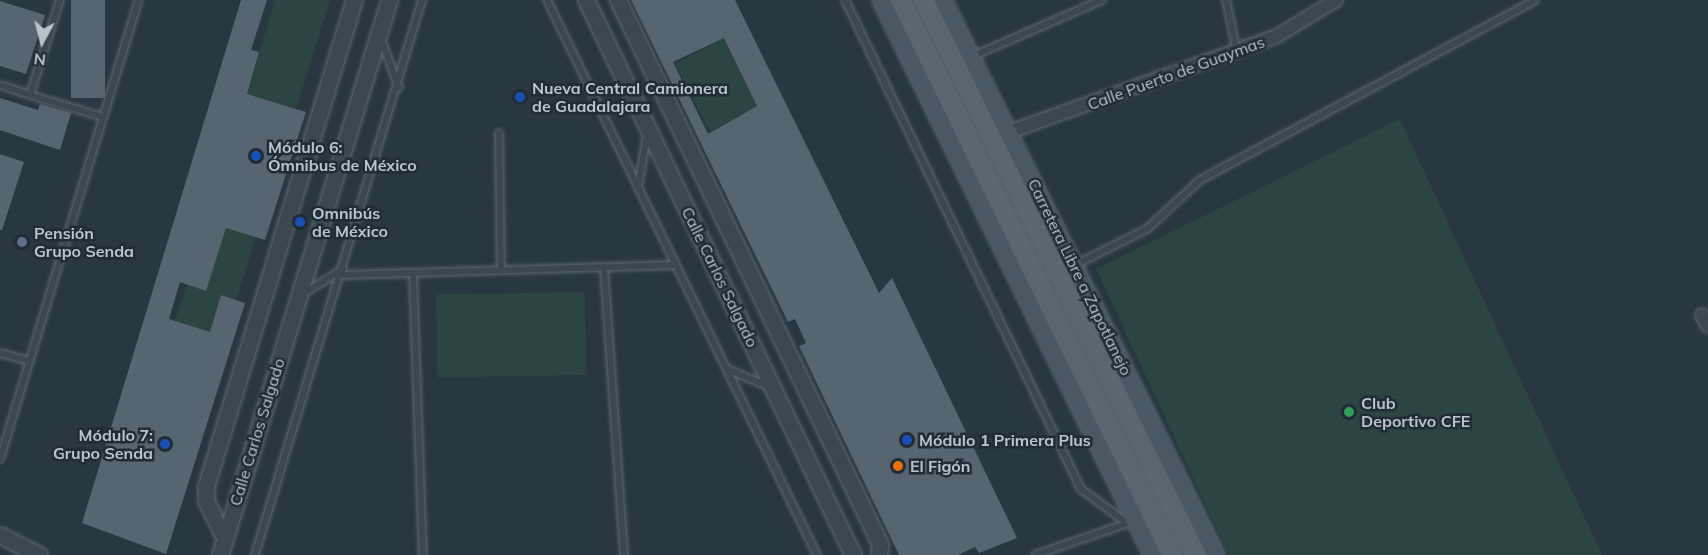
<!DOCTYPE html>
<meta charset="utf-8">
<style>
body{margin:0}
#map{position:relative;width:1708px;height:555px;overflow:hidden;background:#283740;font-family:Mulish,sans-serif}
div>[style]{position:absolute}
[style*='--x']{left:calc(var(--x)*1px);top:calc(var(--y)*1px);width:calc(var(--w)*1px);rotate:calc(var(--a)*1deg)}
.green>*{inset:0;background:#2d4542;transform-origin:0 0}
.building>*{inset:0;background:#566570;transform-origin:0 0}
.roads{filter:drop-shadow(0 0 2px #5a666e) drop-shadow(0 0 2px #5a666e)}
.service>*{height:6px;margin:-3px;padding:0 3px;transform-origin:3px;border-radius:3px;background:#3c4850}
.minor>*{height:12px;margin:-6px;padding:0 6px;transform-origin:6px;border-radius:6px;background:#3c4850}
.tertiary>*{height:15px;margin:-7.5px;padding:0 7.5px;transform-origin:7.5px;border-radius:7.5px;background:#3c4850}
.secondary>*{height:16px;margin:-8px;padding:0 8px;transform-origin:8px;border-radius:8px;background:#4a5863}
.primary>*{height:18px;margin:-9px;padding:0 9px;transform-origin:9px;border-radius:9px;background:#5a6770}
.dots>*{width:16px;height:16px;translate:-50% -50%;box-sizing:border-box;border:3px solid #212d36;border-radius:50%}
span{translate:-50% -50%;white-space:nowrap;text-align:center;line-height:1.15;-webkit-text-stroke:5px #212d36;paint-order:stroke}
.street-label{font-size:16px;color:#b9c3ca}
.poi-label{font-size:16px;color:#b9c3ca;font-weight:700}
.left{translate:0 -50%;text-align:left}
.right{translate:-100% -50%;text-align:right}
.north{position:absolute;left:12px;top:12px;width:60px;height:60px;-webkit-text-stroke:4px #212d36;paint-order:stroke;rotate:187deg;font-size:16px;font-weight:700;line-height:24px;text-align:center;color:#b9c3ca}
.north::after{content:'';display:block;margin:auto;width:21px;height:27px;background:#b9c3ca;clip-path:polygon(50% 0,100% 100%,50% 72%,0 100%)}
</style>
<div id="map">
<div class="green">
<i style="clip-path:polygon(275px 0,330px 0,296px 109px,247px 94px)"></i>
<i style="left:724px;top:38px;width:76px;height:56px;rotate:62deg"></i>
<i style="clip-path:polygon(1400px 119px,1602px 555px,1229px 555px,1096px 269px)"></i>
<i style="clip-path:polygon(207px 222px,256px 237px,236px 300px,222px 295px,224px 336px,175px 321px)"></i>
<i style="left:585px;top:292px;width:83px;height:149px;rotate:89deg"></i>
</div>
<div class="building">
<i style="left:71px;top:0;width:34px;height:98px"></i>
<i style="clip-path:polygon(241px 0,267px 0,251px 50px,259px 52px,247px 94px,306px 112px,265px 240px,226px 228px,206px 291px,180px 282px,169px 319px,210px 332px,221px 295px,245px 303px,166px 554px,82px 523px)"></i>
<i style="clip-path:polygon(evenodd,631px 0,735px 0,879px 293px,892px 278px,1017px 538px,979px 553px,975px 547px,958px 555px,899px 555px,799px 346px,806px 343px,795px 319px,788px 322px,631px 0,724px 38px,757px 106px,708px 134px,673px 62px,724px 38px)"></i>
<i style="clip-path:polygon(0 1px,45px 15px,26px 74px,0 66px)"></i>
<i style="clip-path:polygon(0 98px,38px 110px,40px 104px,71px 113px,60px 150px,0 130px)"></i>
<i style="clip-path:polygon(0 154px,24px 162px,2px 230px,0 230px)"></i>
</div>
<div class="roads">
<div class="service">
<i style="--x:547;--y:0;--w:617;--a:64.06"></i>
<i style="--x:845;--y:0;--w:543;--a:64.24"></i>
<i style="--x:1081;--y:489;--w:57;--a:36.5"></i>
<i style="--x:1226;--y:0;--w:53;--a:78.1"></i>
<i style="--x:381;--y:39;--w:52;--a:69.8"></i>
<i style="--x:973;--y:56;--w:141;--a:-23.5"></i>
<i style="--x:0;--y:85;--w:32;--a:18"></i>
<i style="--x:30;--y:95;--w:100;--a:-72.5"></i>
<i style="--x:30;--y:95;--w:76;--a:16.8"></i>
<i style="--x:499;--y:133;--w:137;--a:89.2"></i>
<i style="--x:638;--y:187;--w:53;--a:-80.2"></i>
<i style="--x:1075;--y:265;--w:80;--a:-26.6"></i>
<i style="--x:1147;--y:229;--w:72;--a:-42.8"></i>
<i style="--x:1200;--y:180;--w:380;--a:-28.2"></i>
<i style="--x:604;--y:268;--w:288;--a:86"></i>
<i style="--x:413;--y:273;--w:282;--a:88"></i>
<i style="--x:341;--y:275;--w:335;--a:-1.7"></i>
<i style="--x:303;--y:294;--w:47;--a:-32"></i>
<i style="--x:0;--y:353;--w:31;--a:15"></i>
<i style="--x:727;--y:369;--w:47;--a:22.7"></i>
<i style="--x:0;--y:459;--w:480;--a:-73.2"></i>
<i style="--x:255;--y:555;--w:580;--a:-73.25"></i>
<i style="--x:1035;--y:555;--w:98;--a:-19"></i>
</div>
<div class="minor">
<i style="--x:1009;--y:132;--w:285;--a:-19.7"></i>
<i style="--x:1277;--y:36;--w:69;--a:-31.4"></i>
<i style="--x:1702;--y:315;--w:13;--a:61"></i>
</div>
<div class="tertiary">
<i style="--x:586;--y:0;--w:616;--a:64.31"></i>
<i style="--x:618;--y:0;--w:604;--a:64.28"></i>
<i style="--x:880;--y:544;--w:11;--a:95"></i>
<i style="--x:0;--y:535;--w:44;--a:27.1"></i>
<i style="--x:225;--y:539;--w:42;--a:-116.6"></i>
<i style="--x:206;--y:501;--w:15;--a:-90"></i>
<i style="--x:206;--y:486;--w:508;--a:-73.06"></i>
<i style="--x:220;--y:555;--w:580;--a:-73.06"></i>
</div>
<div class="secondary">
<i style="--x:881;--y:0;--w:618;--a:63.97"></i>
<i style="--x:943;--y:0;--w:619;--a:63.81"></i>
</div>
<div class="primary">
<i style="--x:901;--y:0;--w:618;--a:63.89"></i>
<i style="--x:924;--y:0;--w:618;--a:63.97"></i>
</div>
</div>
<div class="dots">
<i style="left:520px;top:97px;background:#1a4fb4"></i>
<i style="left:256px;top:156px;background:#1a4fb4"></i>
<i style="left:300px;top:222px;background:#1a4fb4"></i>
<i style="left:22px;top:242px;background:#5c6f8a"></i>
<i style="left:1349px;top:412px;background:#2e9e5b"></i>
<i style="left:907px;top:440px;background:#1a4fb4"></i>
<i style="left:165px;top:444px;background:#1a4fb4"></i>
<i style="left:898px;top:466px;background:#e8710a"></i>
</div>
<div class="street-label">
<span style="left:1176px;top:73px;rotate:-20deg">Calle Puerto de Guaymas</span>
<span style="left:720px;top:277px;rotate:64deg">Calle Carlos Salgado</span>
<span style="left:1080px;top:277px;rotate:64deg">Carretera Libre a Zapotlanejo</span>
<span style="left:257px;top:432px;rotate:-73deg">Calle Carlos Salgado</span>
</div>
<div class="poi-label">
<span class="left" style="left:532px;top:97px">Nueva Central Camionera<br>de Guadalajara</span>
<span class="left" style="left:268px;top:156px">Módulo 6:<br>Ómnibus de México</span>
<span class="left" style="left:312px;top:222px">Omnibús<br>de México</span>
<span class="left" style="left:34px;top:242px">Pensión<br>Grupo Senda</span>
<span class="left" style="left:1361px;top:412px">Club<br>Deportivo CFE</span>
<span class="right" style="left:153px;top:444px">Módulo 7:<br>Grupo Senda</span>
<span class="left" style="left:919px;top:440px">Módulo 1 Primera Plus</span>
<span class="left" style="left:910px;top:466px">El Figón</span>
</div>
<div class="north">N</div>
</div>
